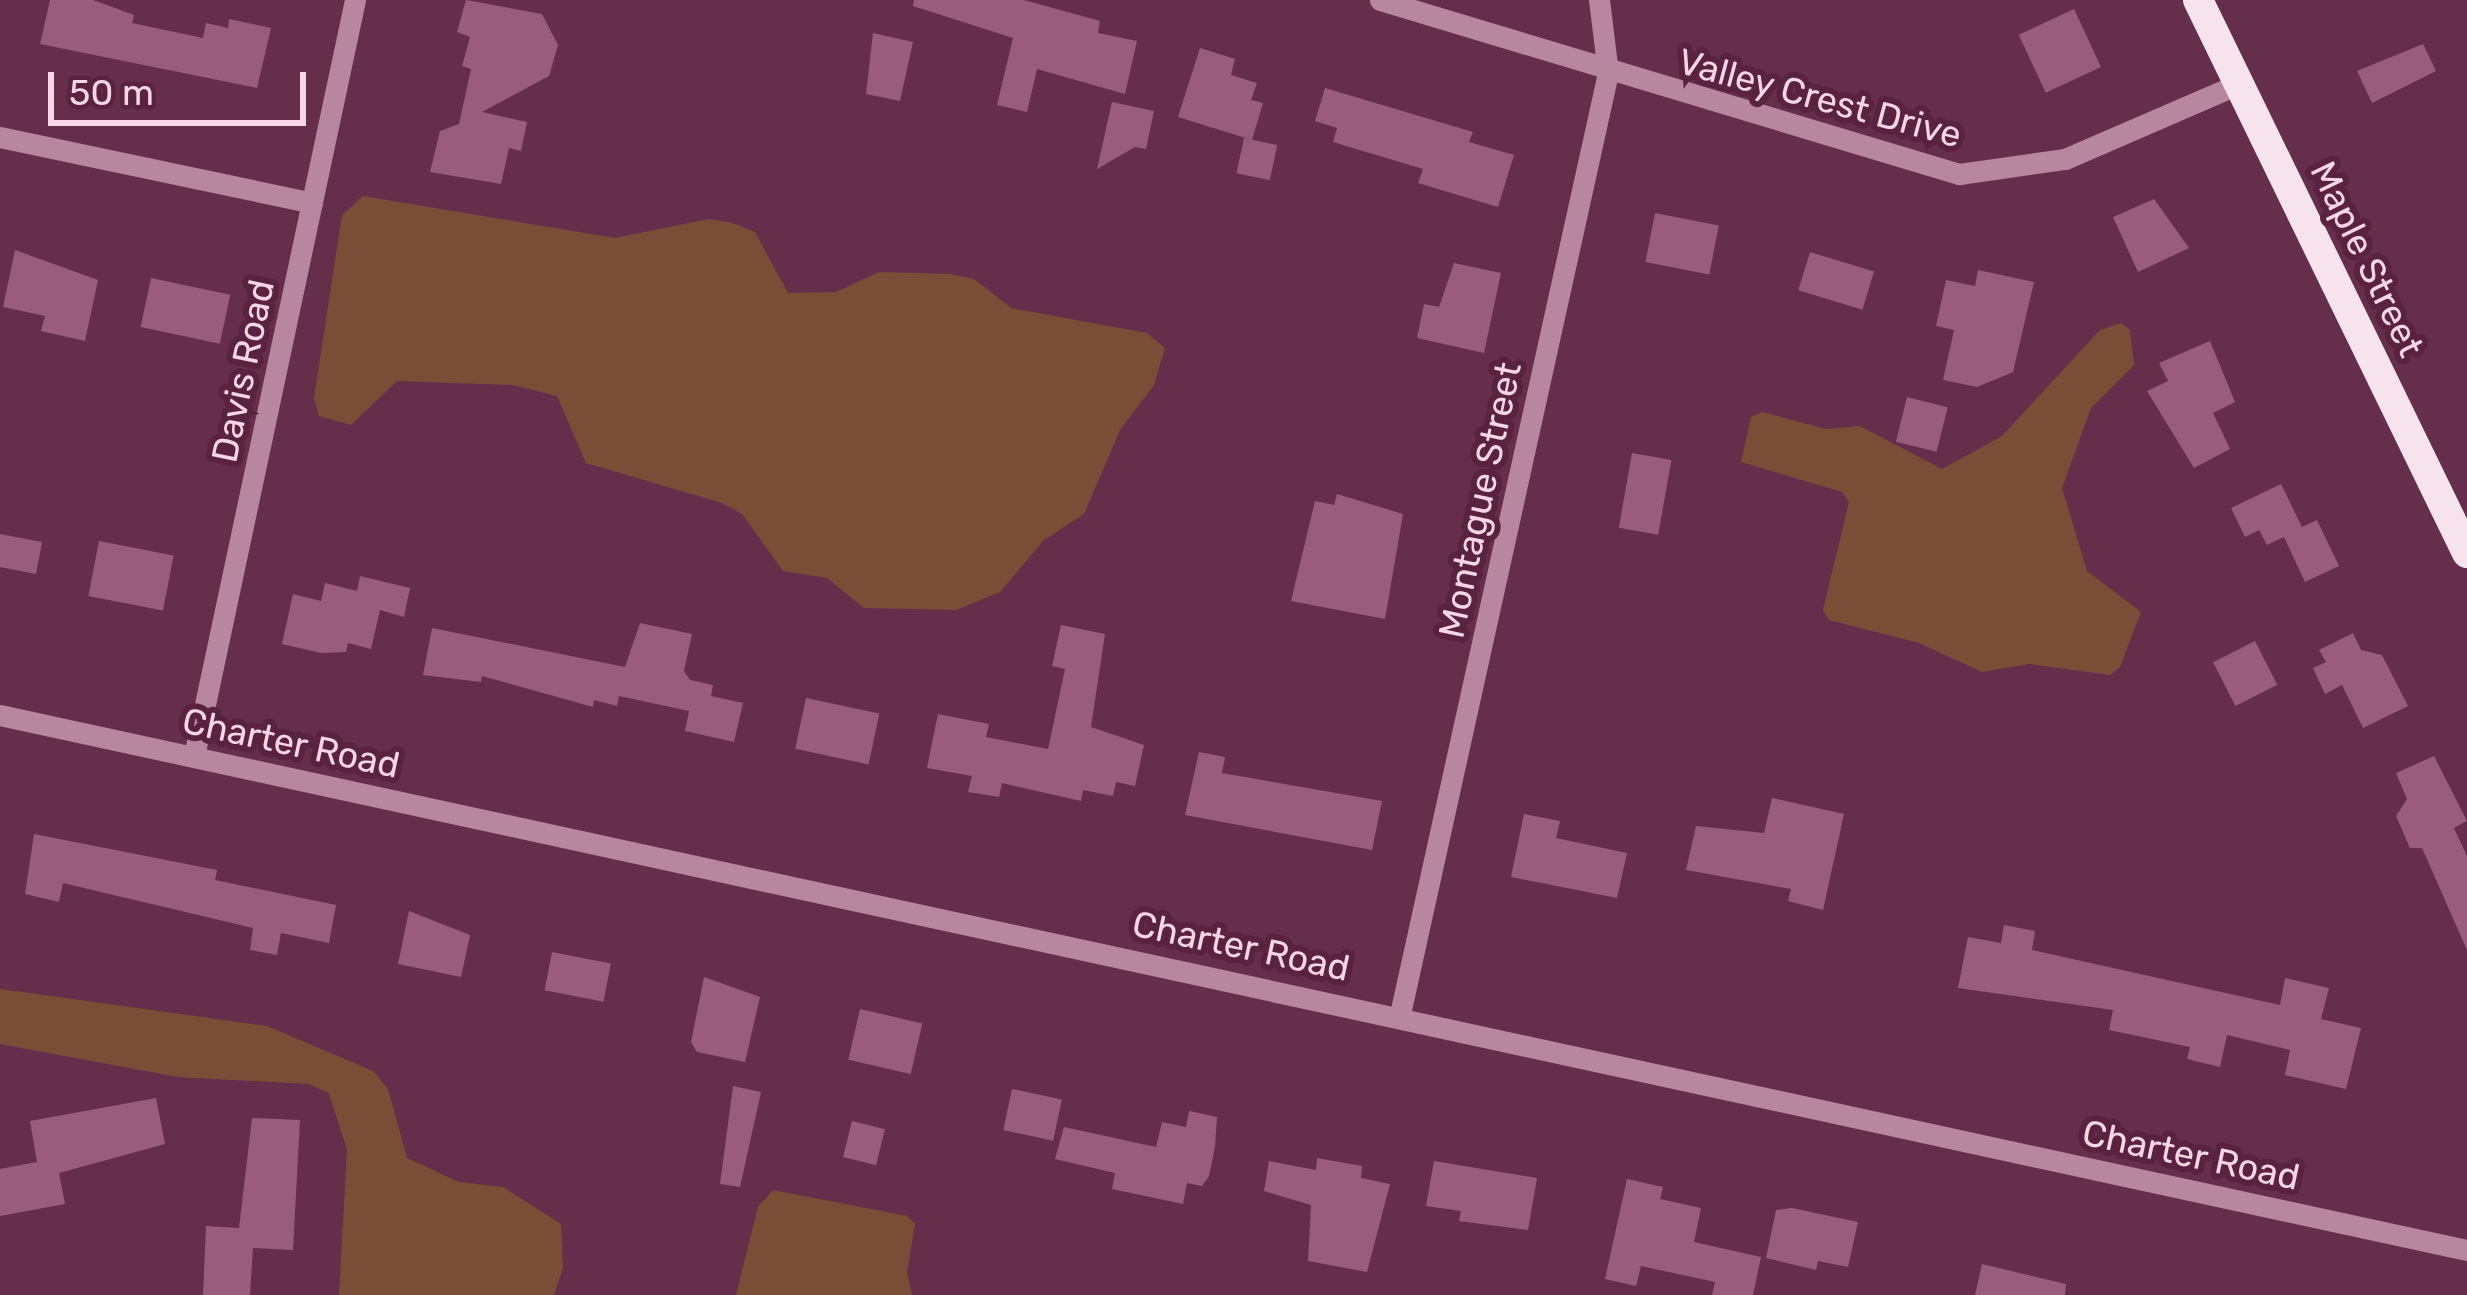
<!DOCTYPE html>
<style>
body{margin:0}
#map{position:relative;width:2467px;height:1295px;overflow:hidden;background:#652e4b;font-family:Rubik,sans-serif}
div>[style]{position:absolute}
[style*='--x']{left:calc(var(--x)*1px);top:calc(var(--y)*1px);width:calc(var(--w)*1px);rotate:calc(var(--a)*1deg)}
.green>*{inset:0;background:#794e37}
.building>*{inset:0;background:#995d7b;transform-origin:0 0}
.minor>*{height:21px;margin:-10.5px;padding:0 10.5px;transform-origin:10.5px;border-radius:10.5px;background:#b6879d}
.major>*{height:30px;margin:-15px;padding:0 15px;transform-origin:15px;border-radius:15px;background:#f7e3ec}
span{translate:-50% -50%;white-space:nowrap;text-align:center;line-height:1.15;-webkit-text-stroke:12px #592340;paint-order:stroke}
.street-label{font-size:36px;color:#f9d6e6}
.scale{position:absolute;left:48px;top:72px;width:258px;height:54px;box-sizing:border-box;border:6px solid #f9d6e6;border-top:0;padding-left:15px;font-size:36px;line-height:42px;white-space:nowrap;color:#f9d6e6;-webkit-text-stroke:9px #592340;paint-order:stroke}
</style>
<div id="map">
<div class="green">
<i style="clip-path:polygon(363px 196px,615px 238px,709px 219px,733px 223px,755px 232px,788px 293px,836px 292px,879px 272px,950px 274px,974px 279px,1011px 308px,1147px 333px,1165px 348px,1154px 385px,1120px 430px,1084px 514px,1044px 540px,1000px 592px,956px 610px,864px 608px,827px 578px,783px 571px,742px 514px,722px 503px,586px 463px,557px 396px,513px 385px,397px 381px,351px 425px,319px 416px,314px 398px,342px 215px)"></i>
<i style="clip-path:polygon(2121px 323px,2130px 330px,2134px 365px,2091px 408px,2062px 488px,2087px 571px,2141px 612px,2120px 667px,2110px 675px,2029px 664px,1982px 672px,1919px 643px,1829px 620px,1823px 610px,1849px 502px,1842px 492px,1741px 462px,1751px 417px,1762px 412px,1826px 429px,1860px 426px,1942px 469px,2002px 436px,2100px 330px)"></i>
<i style="clip-path:polygon(0 989px,267px 1026px,373px 1071px,388px 1089px,407px 1158px,459px 1182px,503px 1187px,561px 1224px,563px 1268px,554px 1295px,339px 1295px,347px 1150px,329px 1093px,309px 1084px,178px 1077px,0 1044px)"></i>
<i style="clip-path:polygon(773px 1190px,907px 1216px,915px 1224px,907px 1272px,912px 1295px,736px 1295px,758px 1207px)"></i>
</div>
<div class="building">
<i style="clip-path:polygon(50px 0,93px 0,134px 15px,132px 23px,203px 38px,206px 23px,228px 28px,229px 19px,271px 28px,257px 88px,40px 44px)"></i>
<i style="clip-path:polygon(466px 0,542px 14px,558px 45px,549px 76px,482px 112px,527px 122px,521px 151px,509px 148px,501px 184px,430px 172px,440px 131px,459px 124px,471px 69px,462px 66px,470px 37px,457px 32px)"></i>
<i style="clip-path:polygon(914px 0,1024px 0,1100px 21px,1098px 33px,1137px 41px,1125px 94px,1037px 69px,1027px 112px,997px 105px,1013px 38px,913px 6px)"></i>
<i style="left:2074px;top:9px;width:64px;height:61px;rotate:65deg"></i>
<i style="clip-path:polygon(873px 33px,913px 42px,900px 101px,866px 94px)"></i>
<i style="clip-path:polygon(2423px 44px,2436px 71px,2372px 103px,2357px 71px)"></i>
<i style="clip-path:polygon(1200px 48px,1235px 59px,1231px 75px,1257px 83px,1251px 100px,1263px 103px,1252px 140px,1178px 117px)"></i>
<i style="clip-path:polygon(1325px 88px,1473px 132px,1469px 142px,1514px 155px,1498px 207px,1418px 183px,1423px 169px,1333px 142px,1337px 128px,1315px 121px)"></i>
<i style="clip-path:polygon(1112px 102px,1154px 111px,1146px 149px,1135px 147px,1097px 169px)"></i>
<i style="left:1244px;top:138px;width:34px;height:36px;rotate:12deg"></i>
<i style="clip-path:polygon(2154px 199px,2189px 248px,2138px 272px,2113px 217px)"></i>
<i style="left:1655px;top:213px;width:65px;height:50px;rotate:11deg"></i>
<i style="clip-path:polygon(15px 250px,98px 280px,85px 341px,41px 331px,45px 316px,3px 307px)"></i>
<i style="left:1810px;top:252px;width:67px;height:40px;rotate:17deg"></i>
<i style="clip-path:polygon(1454px 263px,1501px 273px,1484px 353px,1417px 338px,1424px 304px,1439px 307px)"></i>
<i style="clip-path:polygon(1978px 270px,2034px 282px,2013px 372px,1977px 387px,1943px 380px,1954px 330px,1936px 326px,1946px 280px,1975px 286px)"></i>
<i style="left:151px;top:278px;width:81px;height:50px;rotate:12deg"></i>
<i style="clip-path:polygon(2210px 341px,2235px 402px,2213px 413px,2230px 449px,2194px 468px,2147px 391px,2168px 381px,2159px 363px)"></i>
<i style="left:1907px;top:397px;width:42px;height:46px;rotate:14deg"></i>
<i style="left:1632px;top:453px;width:40px;height:76px;rotate:10deg"></i>
<i style="clip-path:polygon(2281px 484px,2302px 527px,2317px 520px,2339px 566px,2305px 582px,2284px 537px,2267px 545px,2259px 530px,2245px 537px,2231px 508px)"></i>
<i style="clip-path:polygon(1337px 494px,1403px 514px,1385px 619px,1291px 601px,1315px 501px,1334px 505px)"></i>
<i style="clip-path:polygon(0 534px,42px 542px,36px 574px,0 567px)"></i>
<i style="left:99px;top:541px;width:76px;height:56px;rotate:11deg"></i>
<i style="clip-path:polygon(360px 576px,410px 588px,404px 617px,380px 610px,371px 649px,348px 643px,346px 652px,321px 653px,282px 644px,293px 594px,321px 601px,325px 583px,357px 591px)"></i>
<i style="clip-path:polygon(640px 623px,692px 634px,684px 671px,690px 680px,713px 685px,711px 696px,743px 703px,734px 742px,685px 731px,689px 711px,619px 696px,617px 706px,594px 700px,593px 707px,482px 676px,481px 682px,423px 675px,432px 628px,625px 667px)"></i>
<i style="clip-path:polygon(1061px 625px,1105px 634px,1091px 727px,1144px 745px,1135px 786px,1116px 782px,1113px 796px,1083px 790px,1081px 801px,1002px 783px,999px 797px,968px 792px,972px 776px,927px 768px,938px 714px,989px 724px,986px 737px,1048px 749px,1065px 669px,1052px 666px)"></i>
<i style="clip-path:polygon(2353px 633px,2361px 650px,2382px 655px,2408px 706px,2363px 728px,2342px 685px,2325px 694px,2313px 668px,2326px 662px,2319px 650px)"></i>
<i style="left:2255px;top:641px;width:49px;height:47px;rotate:63deg"></i>
<i style="left:806px;top:698px;width:75px;height:52px;rotate:12deg"></i>
<i style="clip-path:polygon(1199px 752px,1225px 757px,1222px 773px,1382px 801px,1372px 850px,1185px 815px)"></i>
<i style="clip-path:polygon(2434px 756px,2467px 821px,2454px 828px,2467px 856px,2467px 950px,2422px 848px,2410px 848px,2396px 816px,2407px 799px,2396px 773px)"></i>
<i style="clip-path:polygon(1772px 798px,1844px 814px,1823px 910px,1788px 901px,1791px 889px,1686px 870px,1696px 826px,1764px 833px)"></i>
<i style="clip-path:polygon(1524px 814px,1560px 821px,1556px 838px,1627px 853px,1617px 898px,1511px 877px)"></i>
<i style="clip-path:polygon(34px 834px,217px 870px,215px 880px,336px 905px,329px 943px,281px 933px,277px 955px,250px 950px,253px 928px,63px 883px,59px 902px,25px 894px)"></i>
<i style="clip-path:polygon(409px 911px,470px 935px,461px 977px,398px 964px)"></i>
<i style="clip-path:polygon(2004px 925px,2035px 931px,2032px 950px,2280px 1005px,2285px 978px,2329px 988px,2321px 1019px,2361px 1028px,2346px 1089px,2285px 1075px,2290px 1050px,2227px 1035px,2220px 1067px,2187px 1059px,2190px 1047px,2109px 1030px,2113px 1010px,1958px 988px,1968px 937px,2001px 943px)"></i>
<i style="left:552px;top:952px;width:60px;height:39px;rotate:11deg"></i>
<i style="clip-path:polygon(704px 977px,760px 997px,745px 1062px,697px 1052px,691px 1042px)"></i>
<i style="left:860px;top:1009px;width:64px;height:52px;rotate:13deg"></i>
<i style="clip-path:polygon(733px 1086px,761px 1092px,740px 1187px,720px 1184px)"></i>
<i style="left:1012px;top:1089px;width:51px;height:42px;rotate:12deg"></i>
<i style="clip-path:polygon(156px 1098px,165px 1144px,59px 1173px,65px 1204px,0 1216px,0 1169px,37px 1162px,30px 1121px)"></i>
<i style="clip-path:polygon(1189px 1111px,1217px 1117px,1215px 1147px,1209px 1176px,1202px 1186px,1187px 1183px,1183px 1204px,1112px 1189px,1115px 1173px,1055px 1159px,1064px 1127px,1156px 1147px,1162px 1122px,1186px 1127px)"></i>
<i style="clip-path:polygon(252px 1118px,300px 1120px,293px 1250px,253px 1248px,250px 1295px,203px 1295px,206px 1226px,239px 1228px)"></i>
<i style="left:852px;top:1121px;width:34px;height:37px;rotate:14deg"></i>
<i style="clip-path:polygon(1317px 1158px,1362px 1166px,1361px 1178px,1390px 1184px,1367px 1272px,1308px 1261px,1311px 1205px,1264px 1191px,1269px 1161px,1316px 1170px)"></i>
<i style="clip-path:polygon(1434px 1161px,1537px 1178px,1528px 1230px,1459px 1221px,1461px 1211px,1426px 1206px)"></i>
<i style="clip-path:polygon(1627px 1179px,1663px 1187px,1660px 1199px,1701px 1208px,1694px 1242px,1761px 1257px,1753px 1295px,1712px 1295px,1715px 1282px,1641px 1266px,1636px 1286px,1605px 1279px)"></i>
<i style="clip-path:polygon(1792px 1208px,1858px 1222px,1848px 1267px,1818px 1261px,1816px 1270px,1766px 1258px,1776px 1210px)"></i>
<i style="clip-path:polygon(1982px 1264px,2066px 1284px,2065px 1295px,1975px 1295px)"></i>
</div>
<div class="minor">
<i style="--x:1380;--y:0;--w:605;--a:16.73"></i>
<i style="--x:1959;--y:174;--w:107;--a:-8.1"></i>
<i style="--x:2065;--y:159;--w:189;--a:-23.4"></i>
<i style="--x:0;--y:137;--w:319;--a:11.9"></i>
<i style="--x:0;--y:715;--w:2524;--a:12.24"></i>
<i style="--x:194;--y:756;--w:773;--a:-77.98"></i>
<i style="--x:1400;--y:1014;--w:964;--a:-77.54"></i>
<i style="--x:1608;--y:73;--w:74;--a:-97"></i>
</div>
<div class="major">
<i style="--x:2198;--y:0;--w:615;--a:64.06"></i>
</div>
<div class="street-label">
<span style="left:1820px;top:98px;rotate:15deg">Valley Crest Drive</span>
<span style="left:2367px;top:259px;rotate:64deg">Maple Street</span>
<span style="left:243px;top:371px;rotate:-78deg">Davis Road</span>
<span style="left:1480px;top:500px;rotate:-78deg">Montague Street</span>
<span style="left:291px;top:743px;rotate:12deg">Charter Road</span>
<span style="left:1241px;top:946px;rotate:12deg">Charter Road</span>
<span style="left:2191px;top:1155px;rotate:12deg">Charter Road</span>
</div>
<div class="scale">50 m</div>
</div>
